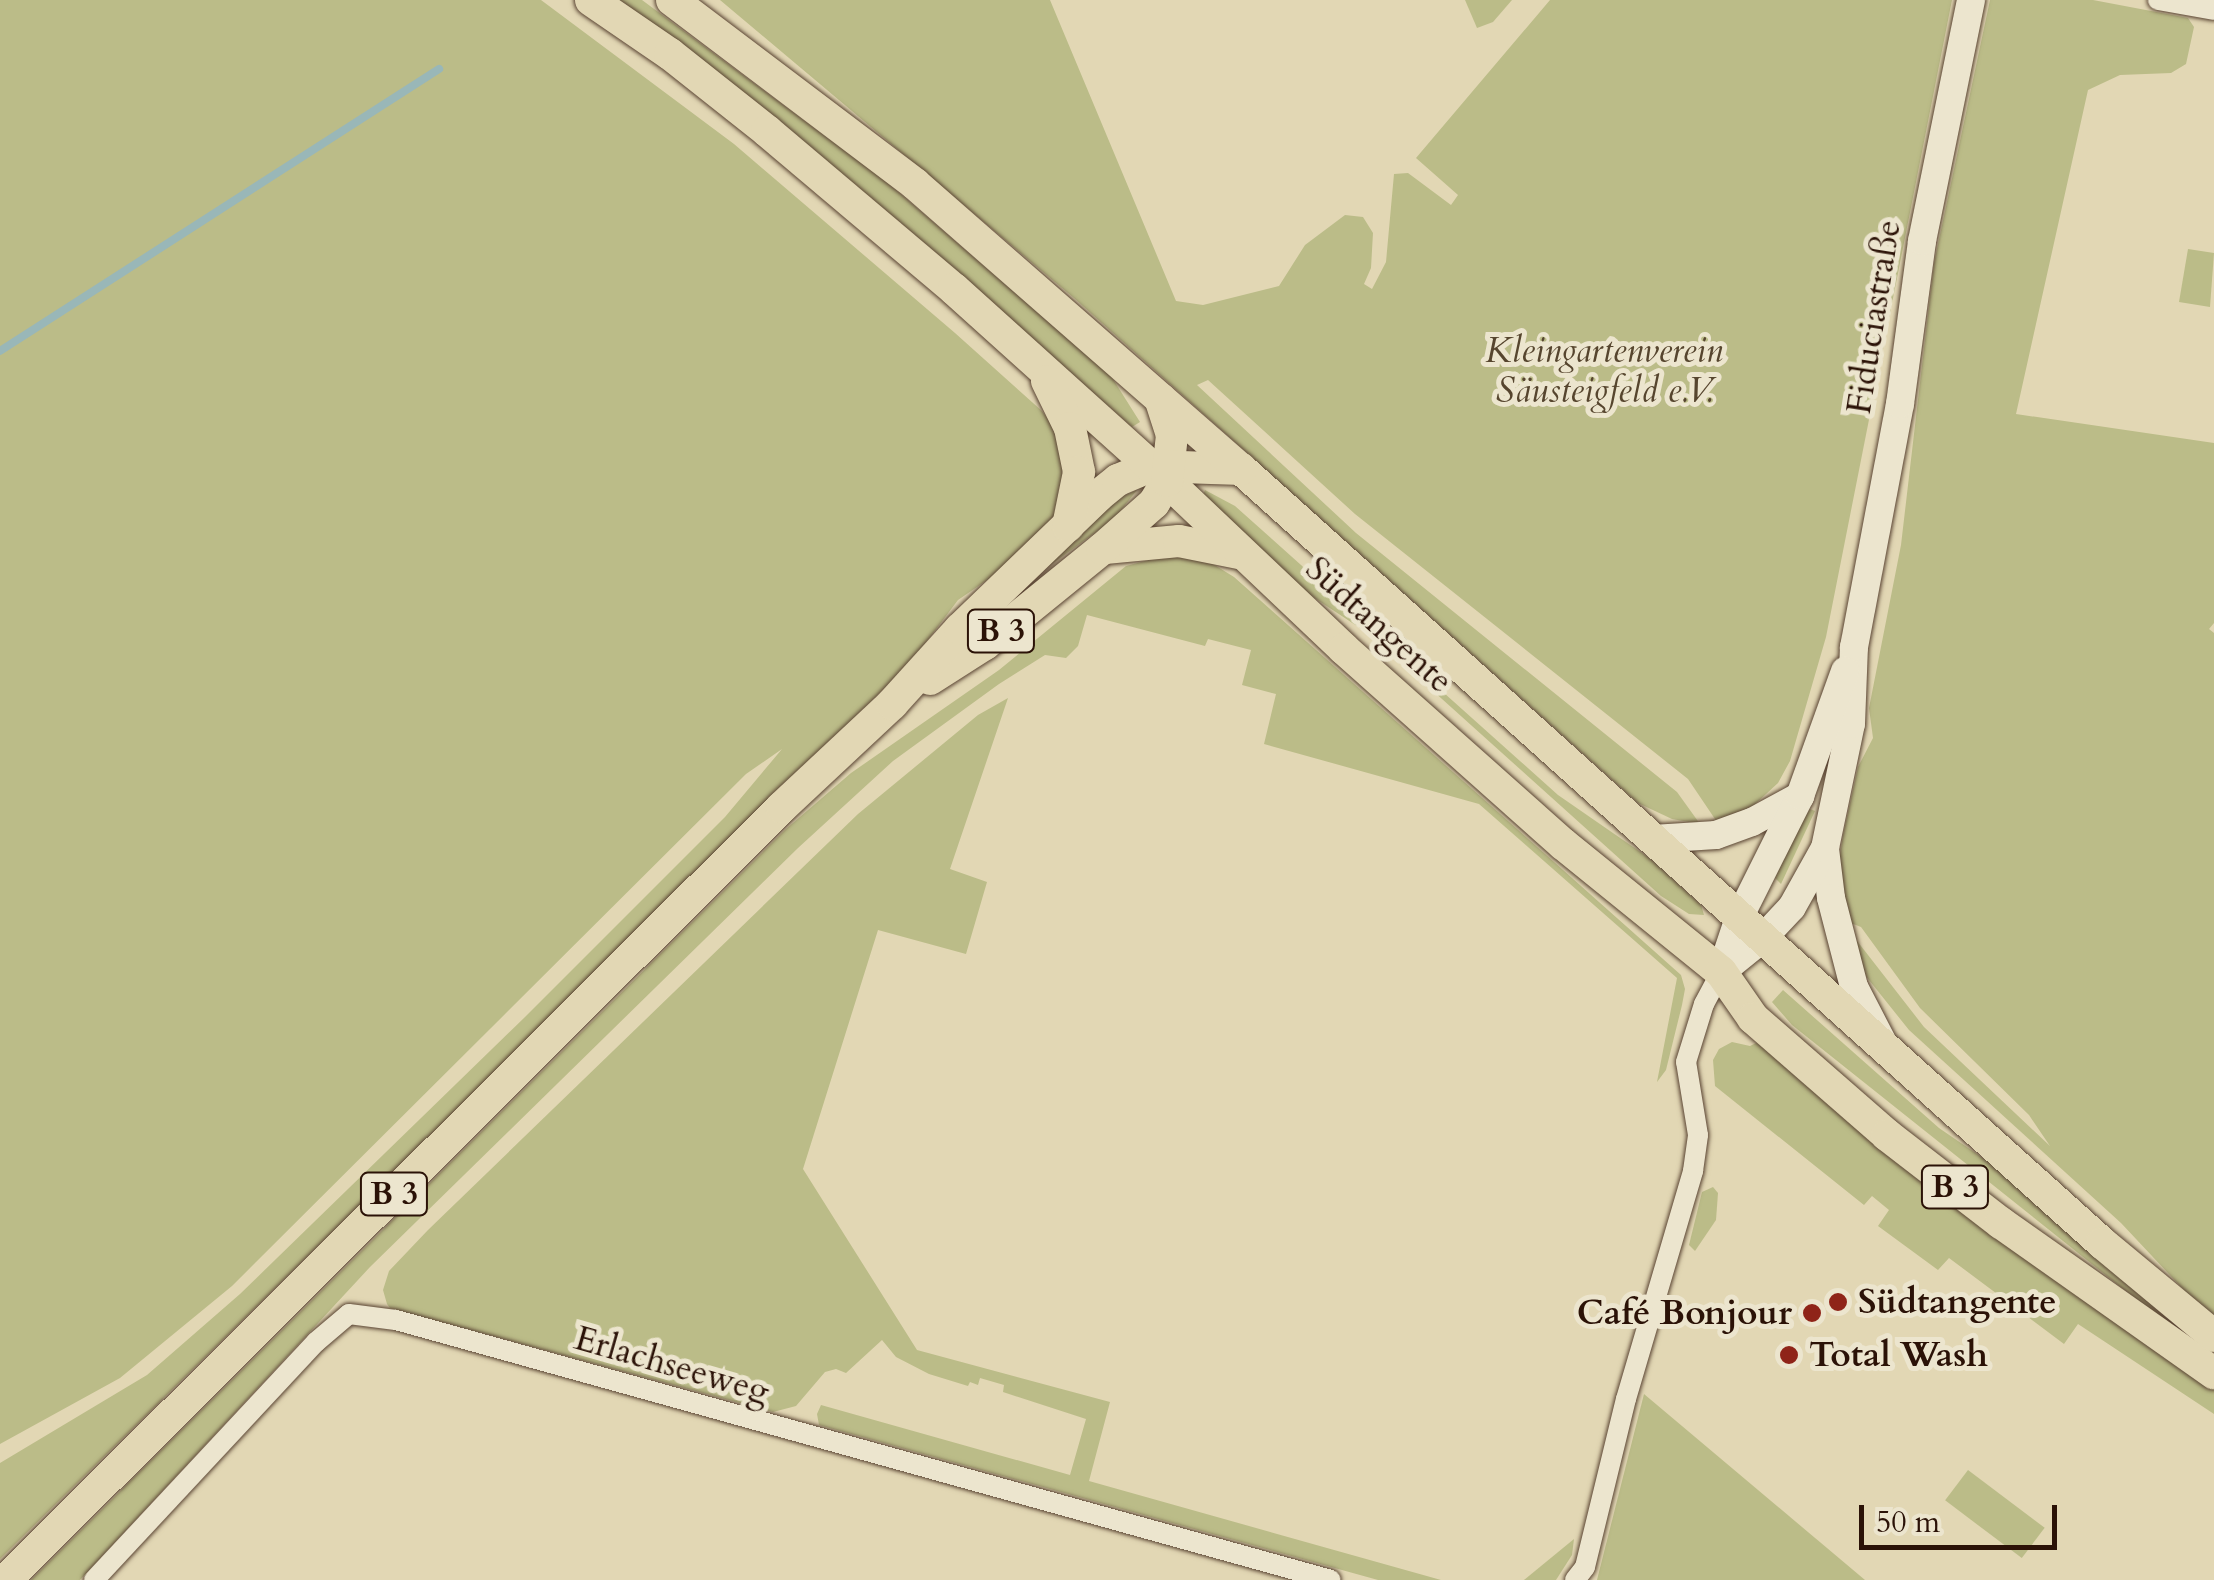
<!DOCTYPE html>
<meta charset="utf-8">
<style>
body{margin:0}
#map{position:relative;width:2214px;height:1580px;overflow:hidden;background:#e2d7b4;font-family:Cardo,serif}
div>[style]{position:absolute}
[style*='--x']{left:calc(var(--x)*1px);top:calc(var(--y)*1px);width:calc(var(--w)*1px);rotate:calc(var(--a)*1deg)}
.green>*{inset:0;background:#bbbc88;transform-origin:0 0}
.stream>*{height:8px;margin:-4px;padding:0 4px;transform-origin:4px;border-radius:4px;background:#99b7b8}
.roads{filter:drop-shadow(0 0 2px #594332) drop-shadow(0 0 2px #594332)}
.minor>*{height:20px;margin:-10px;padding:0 10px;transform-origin:10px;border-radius:10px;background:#ece5ce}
.secondary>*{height:28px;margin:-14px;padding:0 14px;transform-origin:14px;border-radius:14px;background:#ece5ce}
.primary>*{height:32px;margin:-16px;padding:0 16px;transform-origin:16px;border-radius:16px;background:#e2d7b4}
.trunk>*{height:32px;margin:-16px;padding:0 16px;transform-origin:16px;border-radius:16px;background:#e2d7b4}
.dots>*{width:28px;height:28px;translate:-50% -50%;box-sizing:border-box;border:5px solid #ece5ce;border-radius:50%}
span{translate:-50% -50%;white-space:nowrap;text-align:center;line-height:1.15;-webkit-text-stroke:10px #ece5ce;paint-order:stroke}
.shield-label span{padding:2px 8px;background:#ece5ce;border:2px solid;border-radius:8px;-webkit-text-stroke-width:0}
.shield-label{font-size:32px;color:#2b1207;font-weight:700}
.street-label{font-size:35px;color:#2b1207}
.park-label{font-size:35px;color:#56452e;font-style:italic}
.poi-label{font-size:35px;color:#2b1207;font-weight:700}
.left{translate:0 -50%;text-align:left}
.right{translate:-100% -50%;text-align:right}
.scale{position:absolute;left:1859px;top:1505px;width:198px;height:45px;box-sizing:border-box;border:5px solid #2b1207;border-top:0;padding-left:12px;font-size:30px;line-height:35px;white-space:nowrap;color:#2b1207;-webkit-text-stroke:8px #ece5ce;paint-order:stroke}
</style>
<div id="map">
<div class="green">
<i style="clip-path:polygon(0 0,541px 0,734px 144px,955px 333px,1042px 411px,1057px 431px,1066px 459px,1058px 514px,1012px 563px,958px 600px,912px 661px,0 1559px,0 1463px,147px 1375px,240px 1294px,525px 1017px,725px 817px,782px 749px,746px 774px,232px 1286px,120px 1378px,0 1444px)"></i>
<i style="clip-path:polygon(617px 0,642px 0,888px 183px,1111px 376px,1140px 422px,1132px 427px,901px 223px)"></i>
<i style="clip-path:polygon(720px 0,1050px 0,1176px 301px,1203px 305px,1279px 286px,1305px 245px,1345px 215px,1363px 217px,1373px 233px,1371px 268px,1364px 284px,1372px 289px,1386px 262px,1394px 174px,1408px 173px,1451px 205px,1458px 195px,1416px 158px,1550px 0,1952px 0,1826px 637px,1790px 761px,1778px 783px,1753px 806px,1717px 822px,1688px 779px,1355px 514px,1208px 380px,1197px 385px,1356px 533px,1677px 792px,1700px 824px,1672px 819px,1638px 803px,1074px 298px)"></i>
<i style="clip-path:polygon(1465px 0,1512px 0,1493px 22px,1477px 28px)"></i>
<i style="clip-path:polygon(1990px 0,2093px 0,2188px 18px,2194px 27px,2186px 64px,2171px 73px,2120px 75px,2088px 90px,2016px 414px,2214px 443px,2214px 623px,2209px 629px,2214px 633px,2214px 1322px,2121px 1223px,1909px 1030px,1865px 975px,1854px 937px,1924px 1027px,2050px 1146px,2029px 1115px,1920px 1008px,1861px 927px,1843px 920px,1839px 862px,1843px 835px,1858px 767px,1873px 738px,1869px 708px,1901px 545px,1934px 263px)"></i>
<i style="clip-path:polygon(2188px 249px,2214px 253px,2210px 307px,2179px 302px)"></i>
<i style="clip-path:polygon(1137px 490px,1114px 519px,1038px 574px,1114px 500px)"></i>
<i style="clip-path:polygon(1205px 490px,1235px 506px,1558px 795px,1652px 860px,1701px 905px,1704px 915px,1689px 914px,1661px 896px,1372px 636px,1298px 587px,1203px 495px)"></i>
<i style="clip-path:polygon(1175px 553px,1213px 564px,1234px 577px,1681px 975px,1685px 989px,1682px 1005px,1666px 1070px,1657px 1082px,1677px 978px,1479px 804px,1264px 744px,1276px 694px,1242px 685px,1251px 650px,1208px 639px,1205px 646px,1087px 615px,1078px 646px,1066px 658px,1045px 655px,999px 684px,893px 761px,798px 848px,370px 1267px,80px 1580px,31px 1580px,786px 829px,851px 773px,999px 670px,1126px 566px)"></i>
<i style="clip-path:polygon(1008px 698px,950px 869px,987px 882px,966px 954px,878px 930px,803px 1169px,917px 1350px,1110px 1402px,1089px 1481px,1441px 1580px,1378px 1580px,819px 1425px,817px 1414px,821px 1405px,1070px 1475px,1086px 1419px,1003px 1392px,1004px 1385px,980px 1378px,978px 1385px,970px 1382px,968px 1386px,929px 1374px,896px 1357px,882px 1340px,846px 1373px,836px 1369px,825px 1372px,796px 1406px,773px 1412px,390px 1308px,387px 1304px,383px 1290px,389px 1271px,428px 1230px,858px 814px,978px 715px)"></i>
<i style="clip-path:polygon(1810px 809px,1815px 811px,1781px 884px,1770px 873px)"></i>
<i style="clip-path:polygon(1783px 990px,1939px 1128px,1996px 1167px,2177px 1327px,2176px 1331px,1792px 1025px,1772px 1002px)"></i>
<i style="clip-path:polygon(1732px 1042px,1750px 1046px,1758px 1042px,2214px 1387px,2214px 1414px,2078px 1324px,2064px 1344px,1949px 1258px,1938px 1270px,1878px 1226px,1889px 1210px,1872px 1196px,1864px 1205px,1715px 1086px,1713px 1060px,1719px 1049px)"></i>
<i style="clip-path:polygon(1713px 1187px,1718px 1193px,1716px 1220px,1695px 1251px,1689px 1245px,1702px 1192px)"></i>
<i style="clip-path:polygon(1644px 1394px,1865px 1580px,1597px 1580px)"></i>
<i style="left:1968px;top:1470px;width:96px;height:38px;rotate:37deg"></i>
<i style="clip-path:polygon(1574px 1539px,1572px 1555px,1556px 1580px,1524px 1580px)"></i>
</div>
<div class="stream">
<i style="--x:0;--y:351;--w:522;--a:-32.72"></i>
</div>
<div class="roads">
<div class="minor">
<i style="--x:2158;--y:0;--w:57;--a:10.1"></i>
<i style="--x:94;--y:1580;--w:325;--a:-47"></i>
<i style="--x:316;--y:1342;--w:43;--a:-40.3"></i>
<i style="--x:349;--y:1314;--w:47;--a:7.3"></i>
<i style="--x:396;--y:1320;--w:970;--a:15.54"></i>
<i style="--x:1575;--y:1580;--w:16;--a:-52"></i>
<i style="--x:1585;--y:1567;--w:173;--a:-76.3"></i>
<i style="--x:1626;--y:1399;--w:238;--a:-73.6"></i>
<i style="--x:1693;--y:1171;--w:36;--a:-82"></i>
<i style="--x:1698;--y:1135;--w:74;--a:-99.3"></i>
<i style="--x:1686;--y:1062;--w:61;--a:-72.8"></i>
<i style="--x:1704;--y:1004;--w:36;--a:-62"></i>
</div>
<div class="secondary">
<i style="--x:1653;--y:839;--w:63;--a:-3.6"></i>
<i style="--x:1716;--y:835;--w:38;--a:-20"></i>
<i style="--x:1752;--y:822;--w:55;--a:-28.4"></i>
<i style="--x:1825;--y:849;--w:49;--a:83"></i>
<i style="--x:1831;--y:898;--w:92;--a:75.5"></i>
<i style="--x:1854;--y:987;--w:61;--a:62.6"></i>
<i style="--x:1721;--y:972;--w:54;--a:-39"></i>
<i style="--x:1763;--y:938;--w:42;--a:-46.9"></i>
<i style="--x:1792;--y:907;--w:68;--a:-60.8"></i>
<i style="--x:1825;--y:848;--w:127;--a:-78.2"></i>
<i style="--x:1851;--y:724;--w:77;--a:-87.8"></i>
<i style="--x:1854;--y:647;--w:247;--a:-79.3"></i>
<i style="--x:1900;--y:404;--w:164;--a:-82.3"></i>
<i style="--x:1922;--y:241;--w:246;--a:-78.5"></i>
<i style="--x:1721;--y:972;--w:57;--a:-71.6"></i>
<i style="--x:1739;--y:918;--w:136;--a:-63.4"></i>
<i style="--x:1800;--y:796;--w:133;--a:-70.2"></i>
</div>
<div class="primary">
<i style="--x:1105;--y:548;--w:74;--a:-5.4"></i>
<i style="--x:1179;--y:541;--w:61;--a:11.3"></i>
<i style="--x:930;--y:679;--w:65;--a:-32.5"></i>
<i style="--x:985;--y:644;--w:151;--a:-39.1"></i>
<i style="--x:1102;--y:549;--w:69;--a:-41.5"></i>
<i style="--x:1154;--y:503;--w:26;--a:-59"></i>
<i style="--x:1167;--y:481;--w:244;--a:43.5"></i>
<i style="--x:1344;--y:649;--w:293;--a:41.7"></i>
<i style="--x:1563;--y:844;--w:203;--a:39"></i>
<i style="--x:1721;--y:972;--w:56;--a:55.2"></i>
<i style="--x:1753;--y:1018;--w:178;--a:41.1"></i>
<i style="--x:1887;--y:1135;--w:144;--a:37.7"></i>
<i style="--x:2001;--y:1223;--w:261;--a:35.2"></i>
<i style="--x:6;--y:1580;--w:1095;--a:-44.89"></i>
<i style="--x:782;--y:807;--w:151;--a:-43.1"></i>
<i style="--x:892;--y:704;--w:101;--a:-47.8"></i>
<i style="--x:960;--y:629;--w:192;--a:-43.9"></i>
<i style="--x:1098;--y:496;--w:26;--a:-39"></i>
<i style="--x:1118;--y:480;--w:36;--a:-23"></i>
<i style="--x:1151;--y:466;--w:90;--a:1.9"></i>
<i style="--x:1241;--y:469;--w:1158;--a:41.95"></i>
<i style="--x:2102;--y:1243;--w:146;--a:39.7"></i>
</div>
<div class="trunk">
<i style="--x:591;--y:0;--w:96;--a:34.4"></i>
<i style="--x:670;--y:54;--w:124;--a:38.4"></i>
<i style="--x:767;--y:131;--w:245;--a:40.2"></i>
<i style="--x:954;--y:289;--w:287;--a:42"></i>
<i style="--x:1167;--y:481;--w:46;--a:-83.8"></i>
<i style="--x:1172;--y:435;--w:38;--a:-108"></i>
<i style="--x:672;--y:0;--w:305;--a:37.1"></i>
<i style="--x:915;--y:184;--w:433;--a:41.2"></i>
<i style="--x:1047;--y:381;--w:52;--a:63.9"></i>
<i style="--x:1070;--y:428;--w:45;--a:78.4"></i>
<i style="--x:1079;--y:472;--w:55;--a:101.5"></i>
</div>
</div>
<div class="dots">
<i style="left:1838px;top:1302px;background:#8f2418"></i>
<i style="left:1812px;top:1313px;background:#8f2418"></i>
<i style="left:1789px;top:1355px;background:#8f2418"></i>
</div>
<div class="shield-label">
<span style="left:1001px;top:631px">B 3</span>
<span style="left:1955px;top:1187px">B 3</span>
<span style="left:394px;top:1194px">B 3</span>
</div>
<div class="street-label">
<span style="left:1874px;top:317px;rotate:-81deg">Fiduciastraße</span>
<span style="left:1379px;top:625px;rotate:42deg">Südtangente</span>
<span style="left:672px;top:1365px;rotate:16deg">Erlachseeweg</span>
</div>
<div class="park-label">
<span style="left:1604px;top:371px">Kleingartenverein<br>Säusteigfeld e.V.</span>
</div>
<div class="poi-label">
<span class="left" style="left:1858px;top:1302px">Südtangente</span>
<span class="right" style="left:1792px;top:1313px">Café Bonjour</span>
<span class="left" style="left:1809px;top:1355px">Total Wash</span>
</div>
<div class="scale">50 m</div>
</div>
